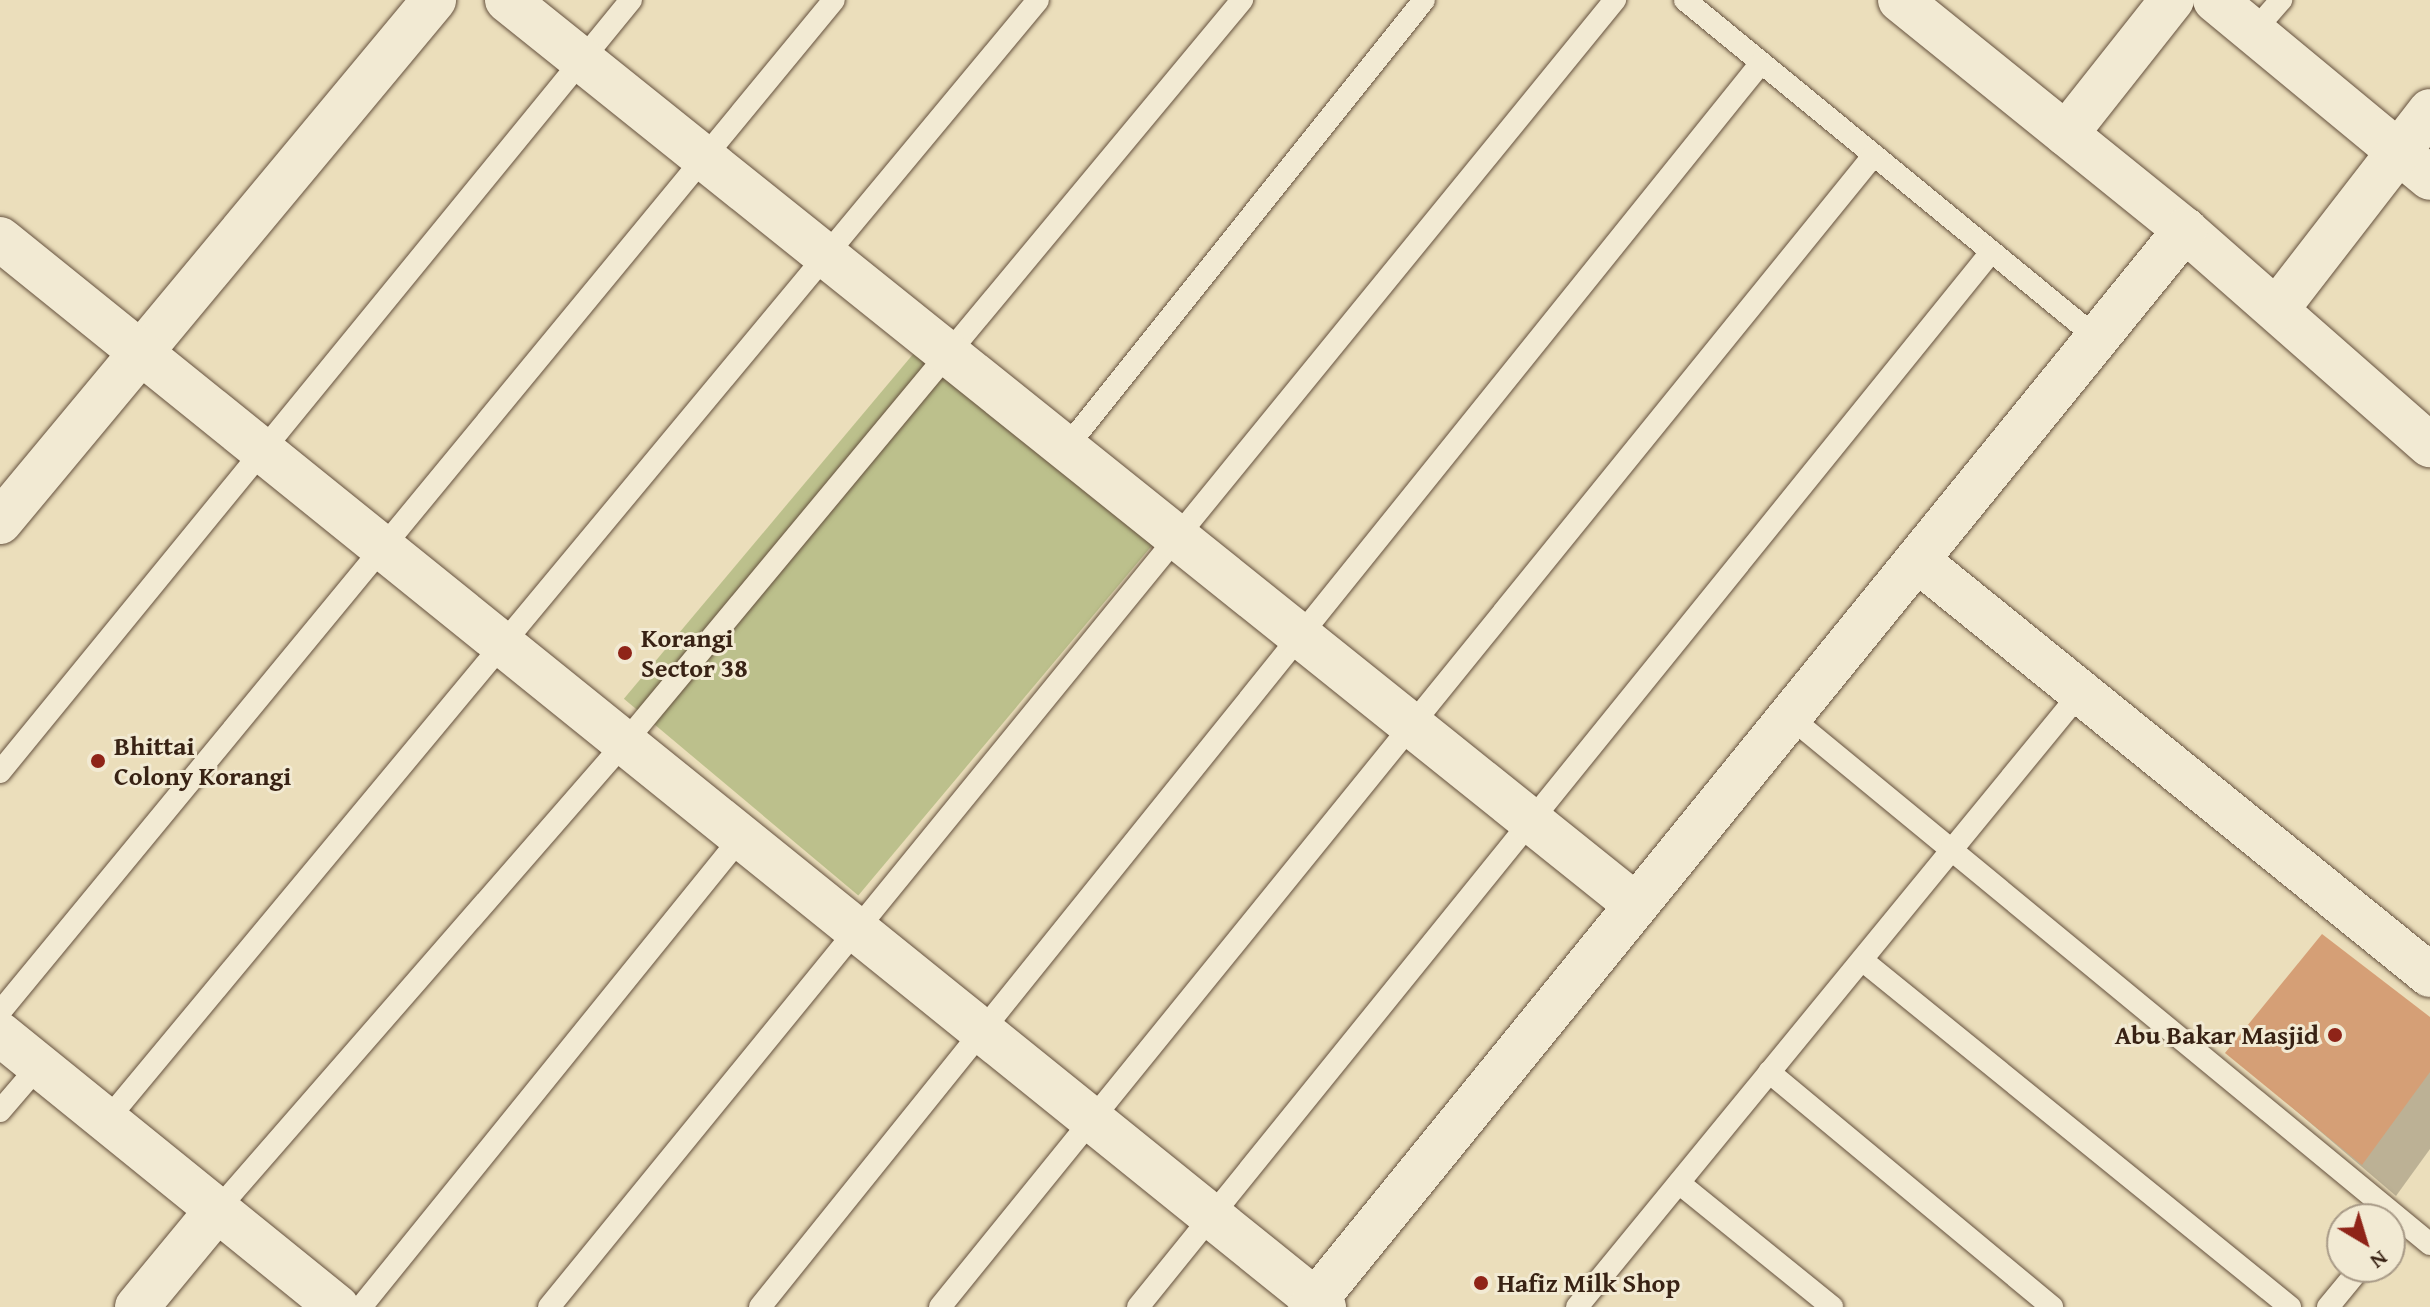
<!DOCTYPE html>
<style>
body{margin:0}
#map{position:relative;width:2430px;height:1307px;overflow:hidden;background:#ebdebb;font-family:"Gentium Book Plus",serif}
div>[style]{position:absolute}
[style*='--x']{left:calc(var(--x)*1px);top:calc(var(--y)*1px);width:calc(var(--w)*1px);rotate:calc(var(--a)*1deg)}
.green>*{inset:0;background:#bcc08c;transform-origin:0 0}
.shadow>*{inset:0;background:#0003}
.building>*{inset:0;background:#d59f76}
.roads{filter:drop-shadow(0 0 2px #65513e) drop-shadow(0 0 2px #65513e)}
.lane>*{height:22px;margin:-11px;padding:0 11px;transform-origin:11px;border-radius:11px;background:#f2ead3}
.street>*{height:44px;margin:-22px;padding:0 22px;transform-origin:22px;border-radius:22px;background:#f2ead3}
.secondary>*{height:44px;margin:-22px;padding:0 22px;transform-origin:22px;border-radius:22px;background:#f2ead3}
.dots>*{width:22px;height:22px;translate:-50% -50%;box-sizing:border-box;border:4px solid #f2ead3;border-radius:50%}
span{translate:-50% -50%;white-space:nowrap;text-align:center;line-height:1.15;-webkit-text-stroke:6px #f2ead3;paint-order:stroke}
.poi-label{font-size:26px;color:#382214;font-weight:700}
.left{translate:0 -50%;text-align:left}
.right{translate:-100% -50%;text-align:right}
.north{position:absolute;left:2326px;top:1203px;width:80px;height:80px;box-sizing:border-box;background:#f2ead3;border:2px solid #a89a87;border-radius:50%;rotate:142deg;font-size:22px;font-weight:700;line-height:32px;text-align:center;color:#382214}
.north::after{content:'';display:block;margin:auto;width:28px;height:36px;background:#8f2418;clip-path:polygon(50% 0,100% 100%,50% 72%,0 100%)}
</style>
<div id="map">
<div class="green">
<i style="left:935px;top:328px;width:306px;height:484px;rotate:40deg"></i>
</div>
<div class="shadow">
<i style="clip-path:polygon(2430px 1019px,2430px 1149px,2396px 1196px,2228px 1053px)"></i>
</div>
<div class="building">
<i style="clip-path:polygon(2322px 934px,2430px 1017px,2430px 1072px,2362px 1165px,2225px 1053px)"></i>
</div>
<div class="roads">
<div class="lane">
<i style="--x:1685;--y:0;--w:533;--a:39.37"></i>
<i style="--x:2253;--y:32;--w:43;--a:-48.8"></i>
<i style="--x:1066;--y:448;--w:573;--a:-51.37"></i>
<i style="--x:1790;--y:717;--w:829;--a:39.47"></i>
<i style="--x:0;--y:772;--w:997;--a:-50.74"></i>
<i style="--x:1862;--y:960;--w:551;--a:39.03"></i>
<i style="--x:0;--y:1012;--w:1311;--a:-50.51"></i>
<i style="--x:1769;--y:1072;--w:368;--a:39.7"></i>
<i style="--x:0;--y:1111;--w:57;--a:-49.3"></i>
<i style="--x:107;--y:1120;--w:1456;--a:-50.26"></i>
<i style="--x:1679;--y:1183;--w:197;--a:39"></i>
<i style="--x:218;--y:1209;--w:621;--a:-48.92"></i>
<i style="--x:626;--y:741;--w:964;--a:-50.26"></i>
<i style="--x:361;--y:1307;--w:607;--a:-51.02"></i>
<i style="--x:549;--y:1307;--w:1687;--a:-50.8"></i>
<i style="--x:760;--y:1307;--w:1597;--a:-51.18"></i>
<i style="--x:940;--y:1307;--w:1483;--a:-50.97"></i>
<i style="--x:1138;--y:1307;--w:1357;--a:-51.04"></i>
<i style="--x:1577;--y:1307;--w:795;--a:-50.66"></i>
<i style="--x:2328;--y:1307;--w:52;--a:-50.5"></i>
</div>
<div class="street">
<i style="--x:507;--y:0;--w:1447;--a:38.72"></i>
<i style="--x:2215;--y:0;--w:279;--a:39.6"></i>
<i style="--x:2066;--y:134;--w:171;--a:-51.7"></i>
<i style="--x:0;--y:522;--w:679;--a:-50.26"></i>
<i style="--x:1917;--y:560;--w:660;--a:38.97"></i>
<i style="--x:0;--y:1034;--w:434;--a:39"></i>
<i style="--x:137;--y:1307;--w:127;--a:-50.4"></i>
</div>
<div class="secondary">
<i style="--x:1900;--y:0;--w:366;--a:38.9"></i>
<i style="--x:2185;--y:230;--w:326;--a:41.3"></i>
<i style="--x:0;--y:239;--w:1701;--a:38.89"></i>
<i style="--x:2277;--y:309;--w:250;--a:-52.3"></i>
<i style="--x:1310;--y:1307;--w:1388;--a:-50.91"></i>
</div>
</div>
<div class="dots">
<i style="left:625px;top:653px;background:#8f2418"></i>
<i style="left:98px;top:761px;background:#8f2418"></i>
<i style="left:2335px;top:1035px;background:#8f2418"></i>
<i style="left:1481px;top:1283px;background:#8f2418"></i>
</div>
<div class="poi-label">
<span class="left" style="left:641px;top:653px">Korangi<br>Sector 38</span>
<span class="left" style="left:114px;top:761px">Bhittai<br>Colony Korangi</span>
<span class="right" style="left:2319px;top:1035px">Abu Bakar Masjid</span>
<span class="left" style="left:1497px;top:1283px">Hafiz Milk Shop</span>
</div>
<div class="north">N</div>
</div>
